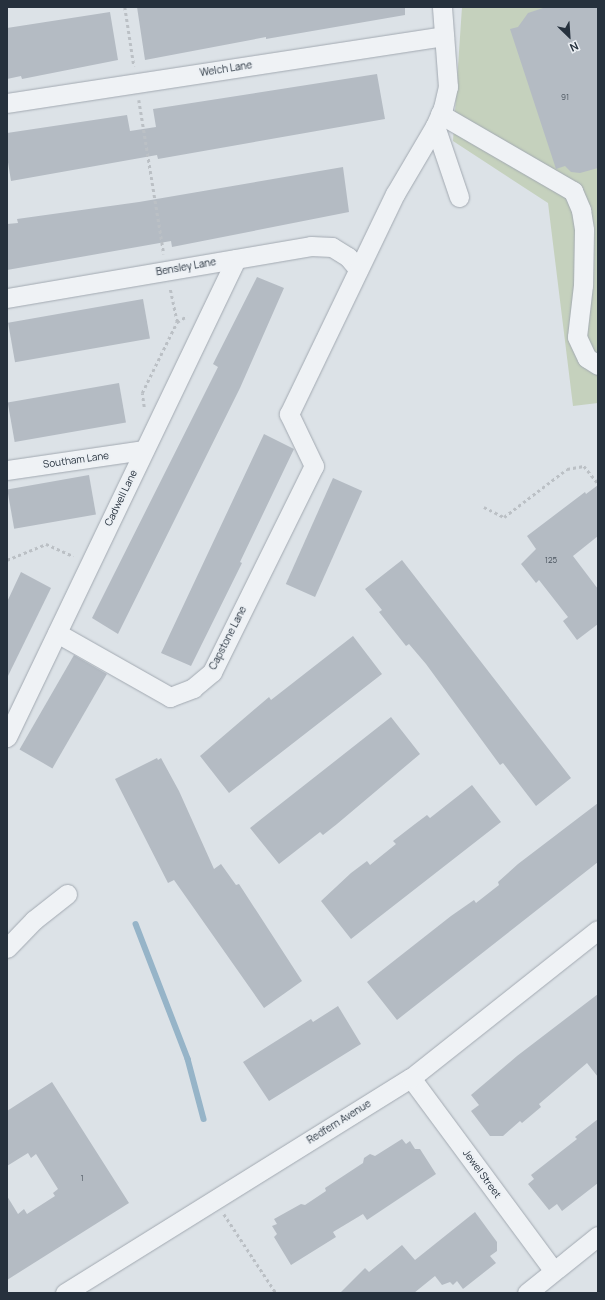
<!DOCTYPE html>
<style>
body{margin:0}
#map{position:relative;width:605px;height:1300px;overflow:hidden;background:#dce2e7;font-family:Manrope,sans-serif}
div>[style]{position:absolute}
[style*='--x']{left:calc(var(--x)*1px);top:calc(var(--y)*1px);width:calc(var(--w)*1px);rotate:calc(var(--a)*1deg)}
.green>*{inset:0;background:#c5d1bd}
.stream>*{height:5.5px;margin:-2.75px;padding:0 2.75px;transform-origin:2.75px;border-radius:2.75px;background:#96b4c8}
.building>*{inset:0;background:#b4bbc3;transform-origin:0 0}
.path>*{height:2.5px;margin-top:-1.25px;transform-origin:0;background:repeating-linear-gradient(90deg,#bbc0c5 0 3px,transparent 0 6px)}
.roads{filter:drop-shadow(0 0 1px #a2a9b1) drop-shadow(0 0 1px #a2a9b1)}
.minor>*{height:19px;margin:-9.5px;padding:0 9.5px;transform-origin:9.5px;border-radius:9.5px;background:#eff2f5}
span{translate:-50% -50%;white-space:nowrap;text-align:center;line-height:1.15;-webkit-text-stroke:3.5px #ecf0f4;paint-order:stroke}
.number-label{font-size:8px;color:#4a545e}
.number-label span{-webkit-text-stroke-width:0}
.street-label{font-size:10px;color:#26313d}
.frame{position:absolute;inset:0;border:8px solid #26313d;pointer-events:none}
.north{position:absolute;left:549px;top:16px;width:40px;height:40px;-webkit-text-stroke:3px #ecf0f4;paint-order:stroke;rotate:155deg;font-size:11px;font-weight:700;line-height:16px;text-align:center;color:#26313d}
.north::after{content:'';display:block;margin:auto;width:14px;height:18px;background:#26313d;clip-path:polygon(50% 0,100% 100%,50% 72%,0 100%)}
</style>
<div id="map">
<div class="green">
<i style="clip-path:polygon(462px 7px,598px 7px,598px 403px,573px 406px,548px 203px,453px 141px)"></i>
</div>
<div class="stream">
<i style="--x:136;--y:924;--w:145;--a:68.9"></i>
<i style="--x:188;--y:1059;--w:62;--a:75.1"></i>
</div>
<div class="building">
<i style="clip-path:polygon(137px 7px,405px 7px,405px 15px,266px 39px,266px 37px,145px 60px)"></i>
<i style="clip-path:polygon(546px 7px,598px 7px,598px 168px,580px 173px,571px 172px,565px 166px,556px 169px,510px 29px,518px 27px,528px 13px)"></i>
<i style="clip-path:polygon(110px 12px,118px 60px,22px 79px,21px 76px,7px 79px,7px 28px)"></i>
<i style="clip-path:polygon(377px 74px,385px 119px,158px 159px,157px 155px,11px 181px,7px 156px,7px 133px,127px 115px,130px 131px,156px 127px,153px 109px)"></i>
<i style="clip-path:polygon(343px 167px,349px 212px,172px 247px,171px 241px,7px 270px,7px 224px,18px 223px,17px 219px,139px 202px)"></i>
<i style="clip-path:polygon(257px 277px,284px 288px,240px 388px,118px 634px,92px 618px,218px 367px,213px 364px)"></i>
<i style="left:143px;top:299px;width:40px;height:137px;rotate:80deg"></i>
<i style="left:119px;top:383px;width:40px;height:113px;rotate:80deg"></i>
<i style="clip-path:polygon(264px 434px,294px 449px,240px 562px,242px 563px,191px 666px,161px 653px)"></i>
<i style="left:89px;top:475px;width:40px;height:83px;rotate:80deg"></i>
<i style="left:333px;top:478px;width:32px;height:116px;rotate:24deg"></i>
<i style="clip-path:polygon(598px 485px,598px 536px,573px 556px,598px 589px,598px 624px,577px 640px,563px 621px,568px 617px,539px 580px,536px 583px,521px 564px,536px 549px,527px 536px,585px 492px,586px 494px)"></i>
<i style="clip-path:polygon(402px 560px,571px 778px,536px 806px,503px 763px,500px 765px,426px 664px,409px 644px,406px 646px,379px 612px,382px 610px,365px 589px)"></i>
<i style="clip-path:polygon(21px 572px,51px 588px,7px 678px,7px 602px)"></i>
<i style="clip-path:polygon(353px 636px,382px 674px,229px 793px,200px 756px,269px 697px,271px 700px)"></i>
<i style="left:74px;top:655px;width:38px;height:109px;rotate:30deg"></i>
<i style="clip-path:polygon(391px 717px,420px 754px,337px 824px,323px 835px,320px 832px,279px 864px,250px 828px)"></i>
<i style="clip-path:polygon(157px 758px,158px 760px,161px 758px,179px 791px,214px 869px,221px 864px,236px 885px,239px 884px,302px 981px,264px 1008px,174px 880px,168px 883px,115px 779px)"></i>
<i style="clip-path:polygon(472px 785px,501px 822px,351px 939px,321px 901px,351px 873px,367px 861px,370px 865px,396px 844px,393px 841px,415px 824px,427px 815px,430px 818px)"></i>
<i style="clip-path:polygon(598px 803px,598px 862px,397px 1020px,367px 982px,451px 916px,474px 900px,476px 903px,499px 885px,498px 882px,518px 864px)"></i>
<i style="clip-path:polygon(598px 994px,598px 1077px,587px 1063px,539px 1104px,541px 1107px,522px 1123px,520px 1121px,503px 1136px,490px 1136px,471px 1111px,479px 1105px,471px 1095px,517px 1056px)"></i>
<i style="clip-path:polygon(338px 1006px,361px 1044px,269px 1101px,243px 1062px,311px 1019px,313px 1022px)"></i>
<i style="clip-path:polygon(52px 1082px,129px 1203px,7px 1280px,7px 1196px,18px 1214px,24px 1209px,27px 1214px,55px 1196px,53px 1193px,58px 1189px,36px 1154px,31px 1158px,28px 1153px,7px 1166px,7px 1111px)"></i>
<i style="clip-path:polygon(598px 1119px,598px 1183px,562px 1211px,557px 1204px,549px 1210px,528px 1184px,534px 1179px,531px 1175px,577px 1139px,575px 1137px)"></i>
<i style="clip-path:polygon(402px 1139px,406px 1144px,410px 1141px,415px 1149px,420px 1149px,436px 1174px,367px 1220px,363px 1214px,333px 1232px,336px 1237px,291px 1265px,274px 1237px,277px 1234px,272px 1226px,277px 1224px,274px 1219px,301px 1204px,305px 1205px,326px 1191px,325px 1188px,363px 1163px,364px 1158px,370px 1154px,375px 1156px)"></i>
<i style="clip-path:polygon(475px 1212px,497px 1242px,497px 1251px,490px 1256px,496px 1263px,463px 1289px,457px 1281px,453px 1285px,450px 1282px,442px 1285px,435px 1276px,414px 1293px,340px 1293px,365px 1268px,369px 1272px,402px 1245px,415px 1260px)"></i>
</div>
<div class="path">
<i style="--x:125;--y:7;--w:60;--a:81.3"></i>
<i style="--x:139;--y:100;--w:156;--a:80.8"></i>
<i style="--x:177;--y:322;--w:12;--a:-31"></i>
<i style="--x:144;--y:407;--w:14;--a:-98"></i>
<i style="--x:142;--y:393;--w:79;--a:-63.8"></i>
<i style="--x:177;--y:322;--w:35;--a:-102"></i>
<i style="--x:484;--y:507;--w:22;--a:27"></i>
<i style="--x:504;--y:517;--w:79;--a:-37.3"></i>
<i style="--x:567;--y:469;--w:17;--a:-10"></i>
<i style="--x:584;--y:466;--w:22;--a:51"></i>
<i style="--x:7;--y:560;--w:42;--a:-22.3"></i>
<i style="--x:46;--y:544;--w:30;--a:24"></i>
<i style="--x:224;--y:1214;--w:95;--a:56.6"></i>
</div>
<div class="roads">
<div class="minor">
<i style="--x:7;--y:103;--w:442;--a:-8.7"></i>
<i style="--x:440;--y:114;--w:154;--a:30.1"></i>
<i style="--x:573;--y:191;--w:21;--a:67"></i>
<i style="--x:581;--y:210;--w:20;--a:81"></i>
<i style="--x:584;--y:230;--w:55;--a:91"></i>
<i style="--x:583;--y:285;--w:52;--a:96.6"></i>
<i style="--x:577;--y:337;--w:23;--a:65"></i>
<i style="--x:587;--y:358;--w:13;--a:32"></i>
<i style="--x:435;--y:126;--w:75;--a:71.3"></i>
<i style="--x:7;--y:298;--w:308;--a:-9.7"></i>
<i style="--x:311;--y:246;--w:21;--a:3"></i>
<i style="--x:332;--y:247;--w:19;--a:32"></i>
<i style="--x:348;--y:257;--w:16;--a:50"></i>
<i style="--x:7;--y:470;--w:138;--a:-8.3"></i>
<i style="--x:57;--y:633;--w:130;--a:29.5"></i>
<i style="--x:170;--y:697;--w:25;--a:-21"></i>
<i style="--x:193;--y:688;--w:25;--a:-40"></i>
<i style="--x:212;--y:672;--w:230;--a:-63.7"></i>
<i style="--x:314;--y:466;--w:58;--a:-115.7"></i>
<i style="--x:289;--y:414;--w:244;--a:-64.3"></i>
<i style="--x:395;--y:194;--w:79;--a:-59.5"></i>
<i style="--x:435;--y:126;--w:20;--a:-66"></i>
<i style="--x:443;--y:108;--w:22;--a:-77"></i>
<i style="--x:448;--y:87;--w:80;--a:-94.3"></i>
<i style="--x:7;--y:737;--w:530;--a:-64.4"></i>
<i style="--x:7;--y:948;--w:39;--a:-46"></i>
<i style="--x:34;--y:920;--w:42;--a:-38.2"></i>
<i style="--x:411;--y:1078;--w:239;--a:53.5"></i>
<i style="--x:65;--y:1293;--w:407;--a:-31.9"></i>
<i style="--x:411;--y:1078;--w:238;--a:-38.4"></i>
<i style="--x:527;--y:1293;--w:91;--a:-38.8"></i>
</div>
</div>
<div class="number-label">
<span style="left:565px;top:97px">91</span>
<span style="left:551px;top:560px">125</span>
<span style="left:82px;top:1178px">1</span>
</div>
<div class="street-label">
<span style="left:226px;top:69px;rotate:-9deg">Welch Lane</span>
<span style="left:186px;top:267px;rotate:-10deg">Bensley Lane</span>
<span style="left:76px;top:460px;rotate:-8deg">Southam Lane</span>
<span style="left:121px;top:498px;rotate:-64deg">Cadwell Lane</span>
<span style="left:228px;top:638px;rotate:-63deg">Capstone Lane</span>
<span style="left:339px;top:1122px;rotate:-32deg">Redfern Avenue</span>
<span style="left:482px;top:1174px;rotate:54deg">Jewel Street</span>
</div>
<div class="frame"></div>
<div class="north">N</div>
</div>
